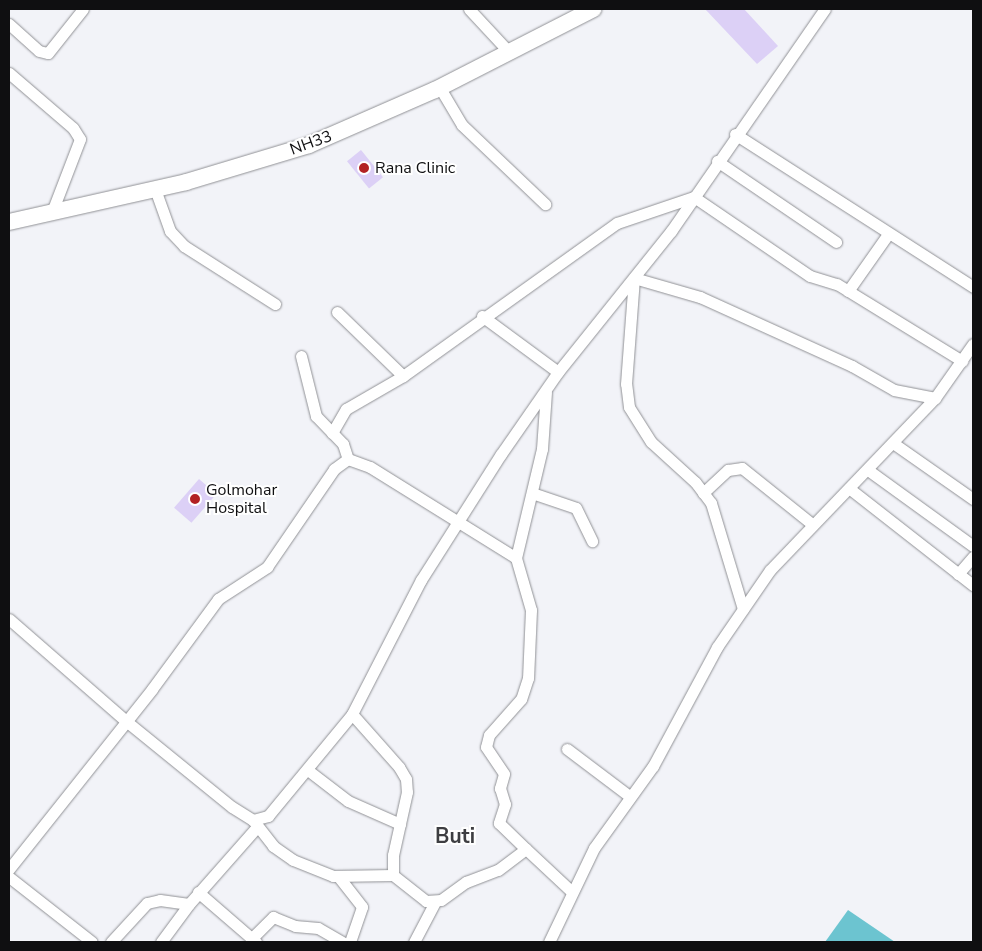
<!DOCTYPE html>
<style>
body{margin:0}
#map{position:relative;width:982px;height:951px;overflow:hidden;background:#f2f3f8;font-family:"Nunito Sans",sans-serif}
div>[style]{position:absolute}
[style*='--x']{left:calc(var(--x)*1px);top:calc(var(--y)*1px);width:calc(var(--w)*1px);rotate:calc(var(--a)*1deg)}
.water>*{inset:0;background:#6cc4d0}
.building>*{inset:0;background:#dcd0f6;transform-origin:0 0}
.roads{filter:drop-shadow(0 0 1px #909195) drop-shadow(0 0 1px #909195)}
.street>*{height:11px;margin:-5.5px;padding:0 5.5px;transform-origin:5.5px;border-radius:5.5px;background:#fff}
.secondary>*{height:16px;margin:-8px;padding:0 8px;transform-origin:8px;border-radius:8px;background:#fff}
.dots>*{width:14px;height:14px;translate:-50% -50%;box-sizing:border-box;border:2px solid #fff;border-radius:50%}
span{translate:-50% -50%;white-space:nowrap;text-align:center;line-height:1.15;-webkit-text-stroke:4px #fff;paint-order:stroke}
.street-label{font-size:16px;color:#0f0f11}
.poi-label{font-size:16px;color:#0f0f11}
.left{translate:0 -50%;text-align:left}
.district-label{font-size:21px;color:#3e3e42;font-weight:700}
.frame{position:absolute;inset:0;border:10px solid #0f0f11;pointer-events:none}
</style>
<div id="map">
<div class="water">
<i style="clip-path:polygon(848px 910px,895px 942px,825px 942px)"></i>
</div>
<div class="building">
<i style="clip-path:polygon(705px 9px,744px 9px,778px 46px,757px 64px)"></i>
<i style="left:361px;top:150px;width:35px;height:18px;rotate:51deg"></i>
<i style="left:199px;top:479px;width:23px;height:38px;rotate:41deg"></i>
</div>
<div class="roads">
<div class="street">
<i style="--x:469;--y:9;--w:60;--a:47"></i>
<i style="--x:9;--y:24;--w:40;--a:42"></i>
<i style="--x:39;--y:51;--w:9;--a:13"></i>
<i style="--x:48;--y:53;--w:56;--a:-51.5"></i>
<i style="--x:9;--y:73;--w:84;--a:40.7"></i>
<i style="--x:73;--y:128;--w:13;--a:58"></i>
<i style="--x:80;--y:139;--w:78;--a:111"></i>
<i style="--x:440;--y:88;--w:43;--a:59.3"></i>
<i style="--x:462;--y:125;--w:115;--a:43.6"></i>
<i style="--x:735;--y:134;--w:283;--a:32.7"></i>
<i style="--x:717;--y:161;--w:144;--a:34.2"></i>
<i style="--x:155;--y:189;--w:45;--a:70.3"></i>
<i style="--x:170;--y:231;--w:21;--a:47"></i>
<i style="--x:184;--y:246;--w:108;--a:32.5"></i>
<i style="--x:848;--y:291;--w:70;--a:-54.9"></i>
<i style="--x:337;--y:312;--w:92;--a:44.1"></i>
<i style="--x:482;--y:316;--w:94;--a:36.4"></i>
<i style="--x:301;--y:356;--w:62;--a:76"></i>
<i style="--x:316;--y:416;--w:39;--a:46"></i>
<i style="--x:343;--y:444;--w:16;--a:72"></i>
<i style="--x:332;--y:433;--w:28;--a:-60"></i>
<i style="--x:346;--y:409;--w:66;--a:-30.1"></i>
<i style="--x:403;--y:376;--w:263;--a:-35.6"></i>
<i style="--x:617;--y:223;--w:81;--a:-18.7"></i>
<i style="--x:694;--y:197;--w:140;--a:34.3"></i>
<i style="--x:810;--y:276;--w:28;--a:17"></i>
<i style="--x:837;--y:284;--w:147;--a:31.6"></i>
<i style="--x:893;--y:443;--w:98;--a:35"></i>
<i style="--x:868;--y:470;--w:130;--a:35.9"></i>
<i style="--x:850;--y:489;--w:156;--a:38"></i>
<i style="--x:532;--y:493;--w:46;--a:18.8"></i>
<i style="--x:576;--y:508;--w:37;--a:64"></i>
<i style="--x:703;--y:493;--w:34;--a:-43"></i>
<i style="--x:728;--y:470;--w:14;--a:-8"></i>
<i style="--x:742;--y:468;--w:90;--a:38.7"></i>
<i style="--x:516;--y:558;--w:112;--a:-76.6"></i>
<i style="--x:542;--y:449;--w:57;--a:-86"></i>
<i style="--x:958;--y:574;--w:23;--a:-49"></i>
<i style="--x:743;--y:609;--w:111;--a:-106.8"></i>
<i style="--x:711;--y:503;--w:26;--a:-127"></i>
<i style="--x:695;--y:482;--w:59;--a:-137.7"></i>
<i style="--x:651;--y:442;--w:41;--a:-122.2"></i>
<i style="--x:629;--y:407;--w:23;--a:-97"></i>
<i style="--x:626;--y:384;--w:106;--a:-85.7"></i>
<i style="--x:634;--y:278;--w:69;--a:16.1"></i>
<i style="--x:700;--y:297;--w:167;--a:24.4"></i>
<i style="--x:852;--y:366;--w:48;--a:29.7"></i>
<i style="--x:894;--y:390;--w:42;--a:11"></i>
<i style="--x:9;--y:619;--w:155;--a:41.1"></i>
<i style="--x:126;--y:721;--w:136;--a:39.1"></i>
<i style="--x:232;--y:807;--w:25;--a:32"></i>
<i style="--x:253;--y:820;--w:16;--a:-15"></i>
<i style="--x:268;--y:816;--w:132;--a:-50.5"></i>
<i style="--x:352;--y:714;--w:151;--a:-62.8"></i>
<i style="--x:421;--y:580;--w:149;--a:-57.6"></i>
<i style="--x:501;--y:454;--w:100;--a:-55.2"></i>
<i style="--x:558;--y:372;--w:181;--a:-51.3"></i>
<i style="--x:671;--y:231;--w:270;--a:-55.3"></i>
<i style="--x:352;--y:714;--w:71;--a:48.4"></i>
<i style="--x:399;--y:767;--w:14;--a:60"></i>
<i style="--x:406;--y:779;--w:13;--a:86"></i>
<i style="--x:407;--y:792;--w:65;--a:102.5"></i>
<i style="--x:393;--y:855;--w:20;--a:90"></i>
<i style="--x:567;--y:749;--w:76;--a:37"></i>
<i style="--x:309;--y:771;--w:49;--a:37.6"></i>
<i style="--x:348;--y:801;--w:57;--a:23.9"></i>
<i style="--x:253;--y:820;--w:33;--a:52"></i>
<i style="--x:273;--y:846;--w:24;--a:35"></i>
<i style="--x:293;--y:860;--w:43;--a:21.8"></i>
<i style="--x:333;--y:876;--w:60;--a:-1"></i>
<i style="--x:393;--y:875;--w:42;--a:38.2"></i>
<i style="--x:426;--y:901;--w:15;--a:-4"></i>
<i style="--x:441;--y:900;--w:31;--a:-36"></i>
<i style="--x:466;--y:882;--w:34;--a:-21"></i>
<i style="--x:498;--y:870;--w:35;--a:-37"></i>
<i style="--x:526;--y:849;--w:63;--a:43.1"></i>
<i style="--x:9;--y:869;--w:230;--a:-51.5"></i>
<i style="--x:152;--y:689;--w:112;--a:-53.7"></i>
<i style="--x:218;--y:599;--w:59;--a:-33.1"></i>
<i style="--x:267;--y:567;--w:119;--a:-55.6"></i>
<i style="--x:334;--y:469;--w:17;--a:-36"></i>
<i style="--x:348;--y:459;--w:23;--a:20"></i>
<i style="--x:370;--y:467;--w:172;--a:31.9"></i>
<i style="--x:516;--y:558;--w:54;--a:73.9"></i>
<i style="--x:531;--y:610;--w:68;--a:92.5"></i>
<i style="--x:528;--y:678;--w:22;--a:108"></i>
<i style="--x:521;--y:699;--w:48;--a:131.6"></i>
<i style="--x:489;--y:735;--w:12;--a:104"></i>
<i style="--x:486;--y:747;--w:32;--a:56"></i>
<i style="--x:504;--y:774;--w:15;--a:106"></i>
<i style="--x:500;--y:788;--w:17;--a:73"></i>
<i style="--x:505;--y:804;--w:20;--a:108"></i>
<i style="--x:499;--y:823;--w:37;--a:44"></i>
<i style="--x:338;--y:876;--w:39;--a:52"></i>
<i style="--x:362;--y:907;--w:37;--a:109"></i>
<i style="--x:9;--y:877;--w:105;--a:38.1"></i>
<i style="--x:198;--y:892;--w:77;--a:40.8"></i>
<i style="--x:252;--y:938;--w:30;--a:-45"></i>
<i style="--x:273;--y:917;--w:24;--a:22"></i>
<i style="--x:295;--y:926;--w:23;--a:5"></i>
<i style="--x:318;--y:928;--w:28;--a:30"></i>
<i style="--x:111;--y:942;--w:53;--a:-47.3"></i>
<i style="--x:147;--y:903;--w:13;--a:-13"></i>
<i style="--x:160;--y:900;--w:29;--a:8"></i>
<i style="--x:161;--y:942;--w:47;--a:-53.6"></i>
<i style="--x:189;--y:904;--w:103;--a:-48.6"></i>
<i style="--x:414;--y:942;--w:45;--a:-62.3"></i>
<i style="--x:549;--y:942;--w:104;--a:-64.4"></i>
<i style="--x:594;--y:848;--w:101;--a:-54.3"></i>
<i style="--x:653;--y:766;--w:135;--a:-61.7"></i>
<i style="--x:717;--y:647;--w:93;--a:-55.5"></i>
<i style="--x:770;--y:570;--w:238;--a:-46.2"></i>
<i style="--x:935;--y:398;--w:66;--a:-54.9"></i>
</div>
<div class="secondary">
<i style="--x:9;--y:222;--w:181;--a:-12.7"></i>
<i style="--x:186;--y:182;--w:128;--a:-16.7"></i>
<i style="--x:309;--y:145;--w:137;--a:-23.6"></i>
<i style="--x:435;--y:90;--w:178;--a:-27.1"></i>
</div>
</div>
<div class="dots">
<i style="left:364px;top:168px;background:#b22123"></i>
<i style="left:195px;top:499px;background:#b22123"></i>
</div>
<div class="street-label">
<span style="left:311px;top:143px;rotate:-20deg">NH33</span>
</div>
<div class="poi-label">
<span class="left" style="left:375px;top:168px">Rana Clinic</span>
<span class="left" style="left:206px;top:499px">Golmohar<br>Hospital</span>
</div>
<div class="district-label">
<span style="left:455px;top:836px">Buti</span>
</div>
<div class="frame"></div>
</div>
